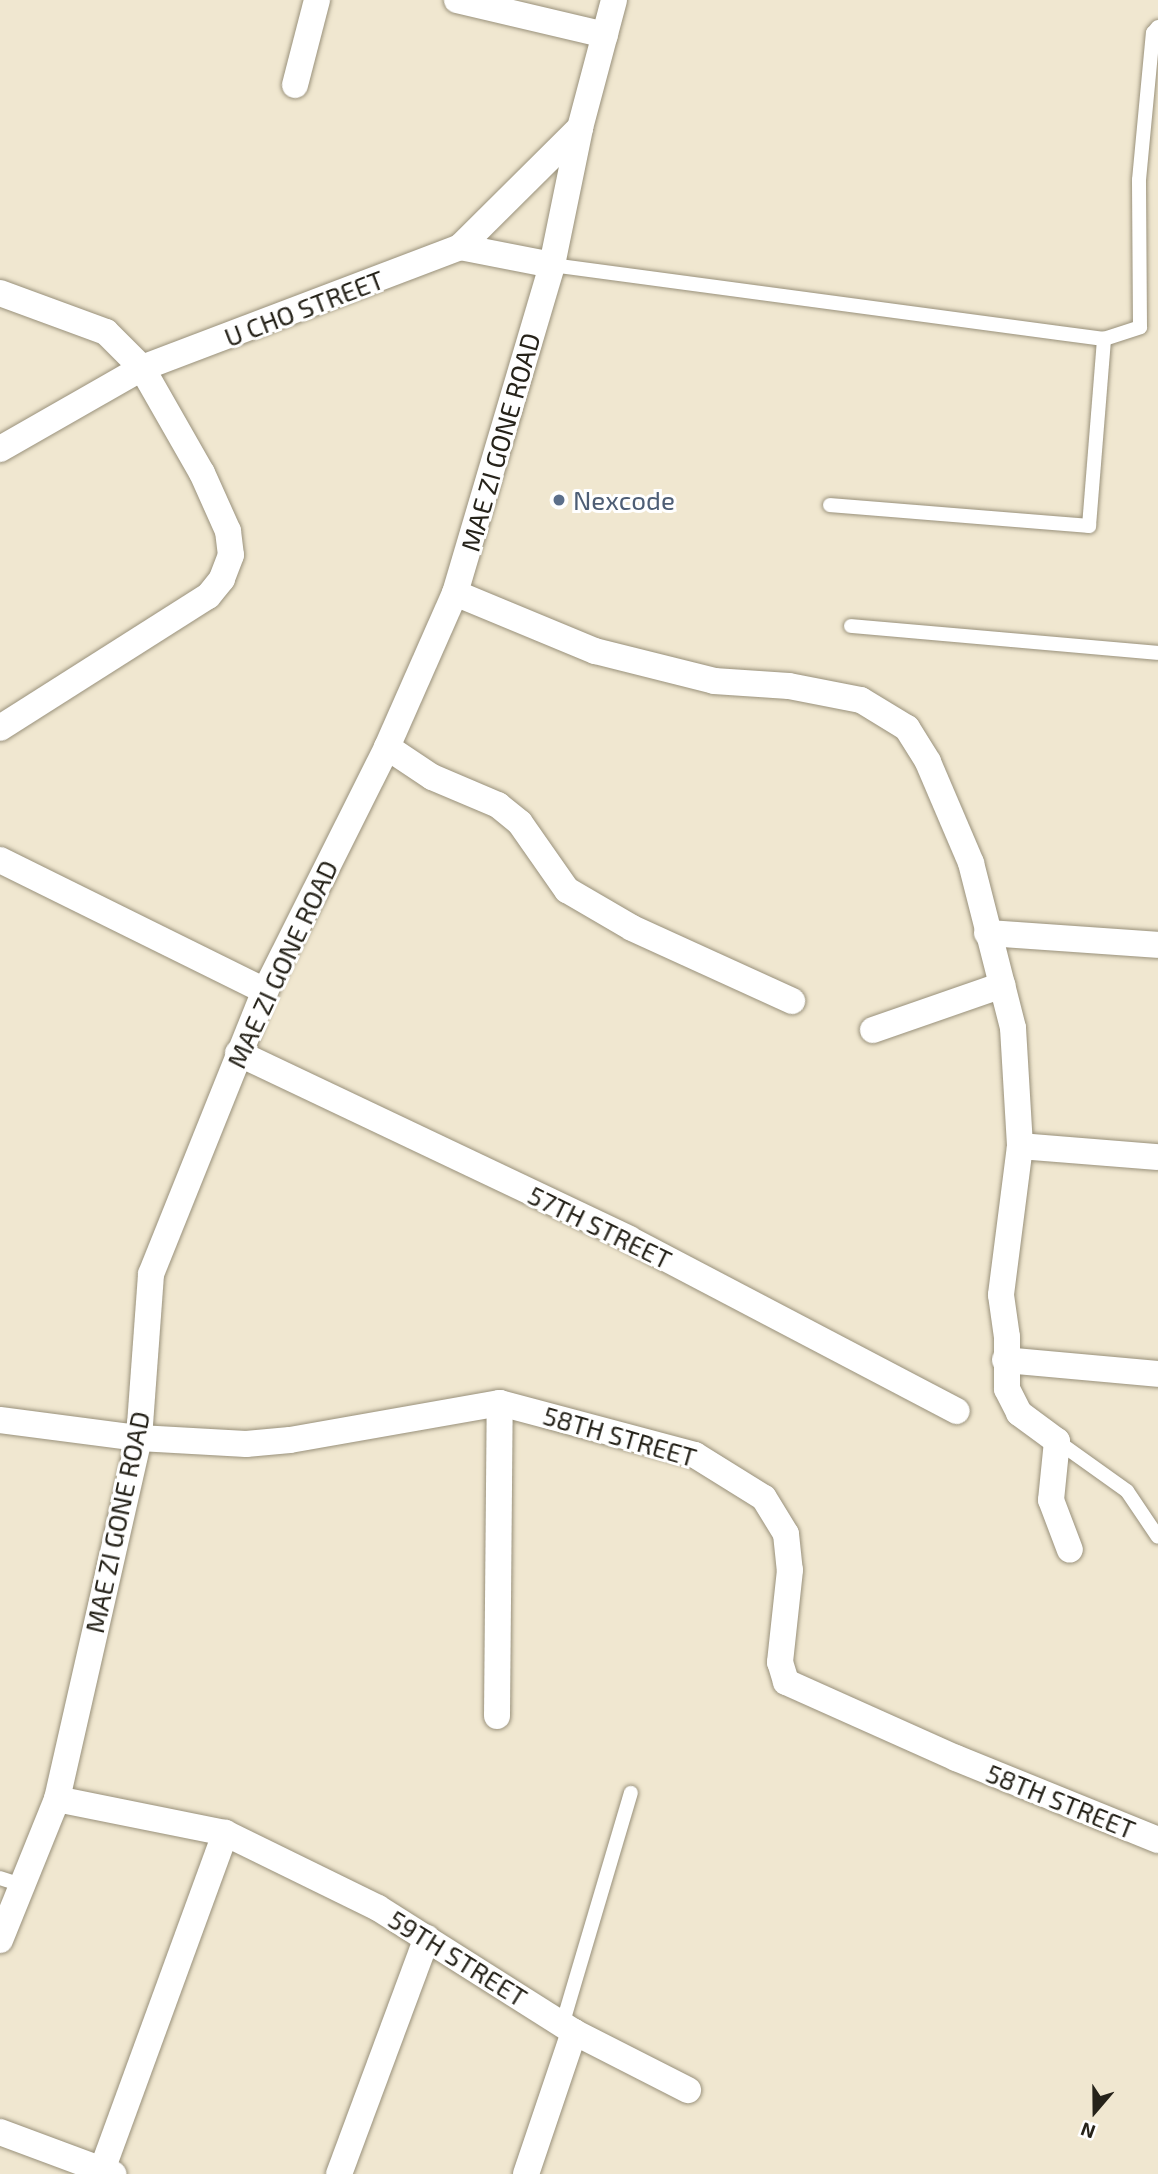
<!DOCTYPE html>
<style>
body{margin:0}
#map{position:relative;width:1158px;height:2174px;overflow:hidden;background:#f0e7d0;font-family:"Exo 2",sans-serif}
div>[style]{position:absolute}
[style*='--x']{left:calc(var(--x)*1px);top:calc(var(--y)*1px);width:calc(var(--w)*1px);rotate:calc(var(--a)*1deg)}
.roads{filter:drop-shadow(0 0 2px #99917b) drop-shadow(0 0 2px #99917b)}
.service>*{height:14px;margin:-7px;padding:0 7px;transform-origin:7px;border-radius:7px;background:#fff}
.minor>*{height:26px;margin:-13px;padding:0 13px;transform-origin:13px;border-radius:13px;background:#fff}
.dots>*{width:19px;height:19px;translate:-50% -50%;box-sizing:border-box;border:4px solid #fff;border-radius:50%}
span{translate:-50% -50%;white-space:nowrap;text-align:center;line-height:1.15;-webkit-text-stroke:6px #fff;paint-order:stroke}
.street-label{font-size:26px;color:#26231a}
.service-label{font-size:26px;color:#4e5e75}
.left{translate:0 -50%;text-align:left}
.north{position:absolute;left:1060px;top:2076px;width:70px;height:70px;-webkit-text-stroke:5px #fff;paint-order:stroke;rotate:200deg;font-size:19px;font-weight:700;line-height:28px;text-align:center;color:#26231a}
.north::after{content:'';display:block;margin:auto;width:24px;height:32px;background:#26231a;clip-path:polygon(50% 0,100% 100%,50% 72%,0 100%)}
</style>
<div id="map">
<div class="roads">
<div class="service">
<i style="--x:552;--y:265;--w:557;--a:7.64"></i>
<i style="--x:1104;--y:339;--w:38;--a:-18"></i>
<i style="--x:1140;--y:327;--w:147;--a:-90.4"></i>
<i style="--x:1139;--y:180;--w:148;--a:-84.6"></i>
<i style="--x:1153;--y:33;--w:8;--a:-50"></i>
<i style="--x:830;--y:505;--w:260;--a:4.6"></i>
<i style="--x:1089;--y:526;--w:188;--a:-85.4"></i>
<i style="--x:851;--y:626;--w:308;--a:5"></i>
<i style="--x:1057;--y:1441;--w:86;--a:35.5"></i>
<i style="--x:1127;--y:1491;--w:55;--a:56"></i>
<i style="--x:0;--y:1878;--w:20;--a:18"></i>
<i style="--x:563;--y:2022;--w:239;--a:-73.5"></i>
</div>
<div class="minor">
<i style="--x:457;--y:0;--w:152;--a:13.3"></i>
<i style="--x:295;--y:85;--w:88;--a:-75.5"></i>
<i style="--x:460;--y:247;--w:94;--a:11.1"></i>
<i style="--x:0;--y:293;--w:113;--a:20.2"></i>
<i style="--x:106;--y:332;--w:51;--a:45"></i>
<i style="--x:142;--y:368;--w:121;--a:60.3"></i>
<i style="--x:202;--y:473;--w:64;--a:65.9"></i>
<i style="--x:228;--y:531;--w:24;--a:83"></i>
<i style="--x:231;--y:555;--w:26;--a:111"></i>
<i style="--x:222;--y:579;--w:22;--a:129"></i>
<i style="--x:208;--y:596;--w:246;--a:147.6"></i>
<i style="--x:0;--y:449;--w:163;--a:-29.7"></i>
<i style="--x:142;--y:368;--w:340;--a:-20.8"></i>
<i style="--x:460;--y:247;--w:169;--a:-44.8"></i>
<i style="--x:455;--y:593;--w:152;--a:22.5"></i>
<i style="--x:595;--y:651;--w:123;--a:14.1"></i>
<i style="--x:714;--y:681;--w:75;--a:3.8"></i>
<i style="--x:789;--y:686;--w:73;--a:11"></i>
<i style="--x:861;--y:700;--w:54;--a:31.3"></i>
<i style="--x:907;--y:728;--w:40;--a:58"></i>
<i style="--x:928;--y:762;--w:110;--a:66.9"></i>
<i style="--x:971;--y:863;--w:170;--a:75.7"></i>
<i style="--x:1013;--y:1028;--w:118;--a:86.6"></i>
<i style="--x:1020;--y:1146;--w:150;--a:97.3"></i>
<i style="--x:1001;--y:1295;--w:42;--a:81.9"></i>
<i style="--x:1007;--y:1337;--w:52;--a:90"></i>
<i style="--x:1007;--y:1389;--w:27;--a:63"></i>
<i style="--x:1019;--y:1413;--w:47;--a:36.4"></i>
<i style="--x:1057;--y:1441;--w:59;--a:95.8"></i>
<i style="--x:1051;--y:1500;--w:53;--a:69.2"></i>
<i style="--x:387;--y:747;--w:54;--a:33.7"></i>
<i style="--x:432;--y:777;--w:72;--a:23"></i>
<i style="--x:498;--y:805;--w:28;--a:39"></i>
<i style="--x:520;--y:823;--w:82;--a:55"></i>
<i style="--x:567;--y:890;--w:75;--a:30.3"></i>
<i style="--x:632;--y:928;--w:176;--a:24.5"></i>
<i style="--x:0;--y:860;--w:296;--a:26.3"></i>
<i style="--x:987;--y:933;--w:171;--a:4"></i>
<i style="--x:873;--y:1030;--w:137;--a:-19.2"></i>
<i style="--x:238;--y:1053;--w:433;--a:25.4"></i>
<i style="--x:629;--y:1239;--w:370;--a:27.7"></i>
<i style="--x:1020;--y:1146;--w:138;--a:4.6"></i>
<i style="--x:1005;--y:1360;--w:154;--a:5.2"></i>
<i style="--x:0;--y:1420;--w:140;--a:7.4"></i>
<i style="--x:139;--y:1438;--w:107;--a:3.2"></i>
<i style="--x:246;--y:1444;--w:44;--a:-5.2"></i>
<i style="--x:290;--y:1440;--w:213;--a:-10"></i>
<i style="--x:500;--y:1403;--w:202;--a:14.9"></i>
<i style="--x:695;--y:1455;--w:81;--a:31.9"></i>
<i style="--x:764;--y:1498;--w:42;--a:58.6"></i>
<i style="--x:786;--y:1534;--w:36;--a:84"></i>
<i style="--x:790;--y:1570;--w:93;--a:96.2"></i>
<i style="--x:780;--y:1662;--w:21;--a:73"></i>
<i style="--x:786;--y:1682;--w:186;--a:24.1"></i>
<i style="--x:956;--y:1758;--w:218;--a:22.1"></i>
<i style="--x:497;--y:1716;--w:313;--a:-89.5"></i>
<i style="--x:57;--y:1799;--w:171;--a:11.4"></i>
<i style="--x:225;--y:1833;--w:170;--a:26.1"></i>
<i style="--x:378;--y:1908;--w:232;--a:32.3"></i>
<i style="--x:574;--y:2032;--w:128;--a:27"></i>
<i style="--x:0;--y:1940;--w:152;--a:-68"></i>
<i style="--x:57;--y:1799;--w:370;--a:-77.2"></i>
<i style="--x:139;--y:1438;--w:164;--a:-85.8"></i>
<i style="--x:151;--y:1274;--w:305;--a:-68.1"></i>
<i style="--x:265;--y:991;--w:273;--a:-63.4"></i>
<i style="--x:387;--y:747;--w:168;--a:-66.2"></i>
<i style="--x:455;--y:593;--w:342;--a:-73.5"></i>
<i style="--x:552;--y:265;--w:140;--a:-78.4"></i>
<i style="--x:580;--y:128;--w:132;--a:-75.1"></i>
<i style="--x:0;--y:2132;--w:121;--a:20.4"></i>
<i style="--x:102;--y:2170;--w:359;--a:-69.9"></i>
<i style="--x:339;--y:2174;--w:252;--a:-69.6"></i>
<i style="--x:526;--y:2174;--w:150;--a:-71.3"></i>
</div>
</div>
<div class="dots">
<i style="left:559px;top:500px;background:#5c6f8a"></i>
</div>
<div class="street-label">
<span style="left:304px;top:308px;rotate:-21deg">U CHO STREET</span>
<span style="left:500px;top:442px;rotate:-74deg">MAE ZI GONE ROAD</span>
<span style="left:282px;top:964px;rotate:-65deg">MAE ZI GONE ROAD</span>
<span style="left:600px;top:1227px;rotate:26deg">57TH STREET</span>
<span style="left:620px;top:1436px;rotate:16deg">58TH STREET</span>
<span style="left:117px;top:1522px;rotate:-78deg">MAE ZI GONE ROAD</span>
<span style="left:1061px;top:1801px;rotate:22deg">58TH STREET</span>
<span style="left:458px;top:1958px;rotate:32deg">59TH STREET</span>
</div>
<div class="service-label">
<span class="left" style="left:573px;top:500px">Nexcode</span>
</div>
<div class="north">N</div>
</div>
